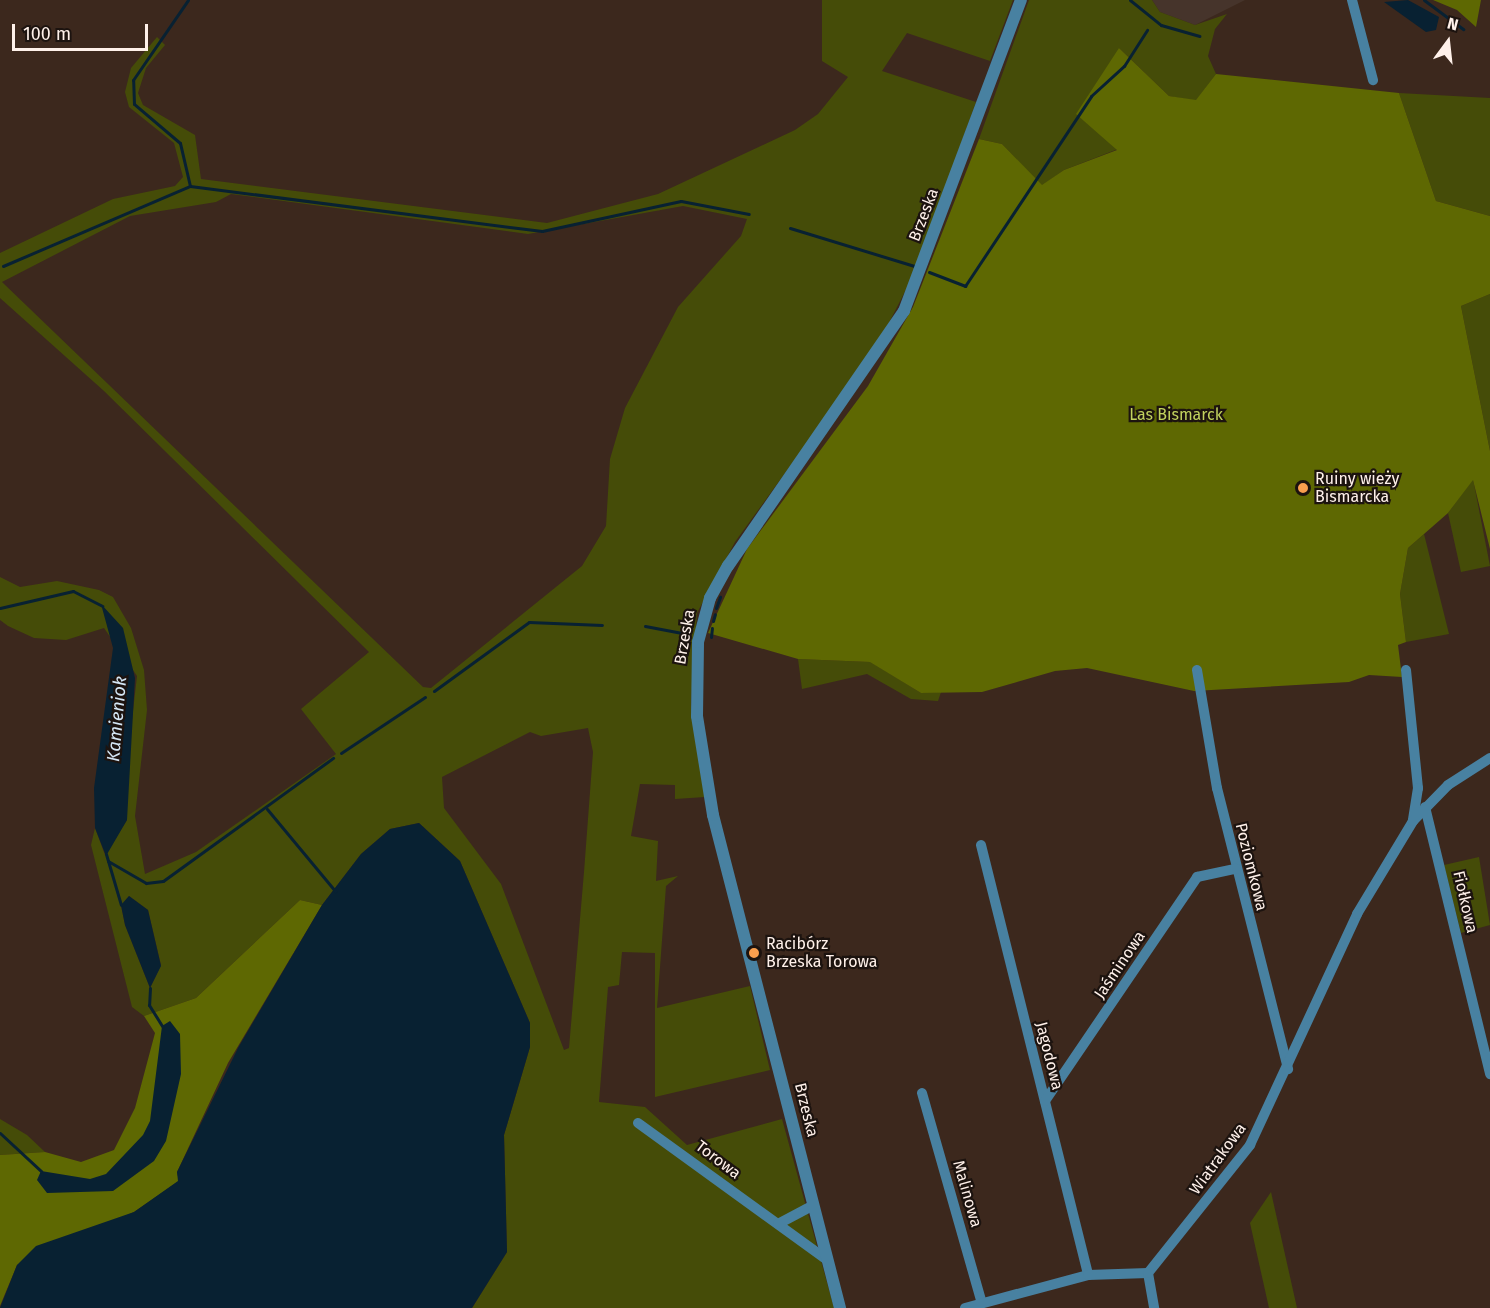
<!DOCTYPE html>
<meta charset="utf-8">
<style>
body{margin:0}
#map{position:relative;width:1490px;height:1308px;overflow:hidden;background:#3c281d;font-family:"Fira Sans",sans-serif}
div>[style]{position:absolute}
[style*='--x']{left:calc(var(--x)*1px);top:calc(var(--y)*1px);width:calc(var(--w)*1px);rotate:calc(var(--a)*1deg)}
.industrial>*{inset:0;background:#46342b}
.green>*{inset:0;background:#454c08}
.forest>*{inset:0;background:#5e6802}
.water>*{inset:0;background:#082132}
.stream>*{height:3px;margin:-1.5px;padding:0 1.5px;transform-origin:1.5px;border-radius:1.5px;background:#082132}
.minor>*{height:10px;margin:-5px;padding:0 5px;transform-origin:5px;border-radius:5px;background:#4881a1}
.tertiary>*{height:12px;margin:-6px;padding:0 6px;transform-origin:6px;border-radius:6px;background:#4881a1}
.dots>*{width:16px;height:16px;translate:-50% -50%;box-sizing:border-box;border:3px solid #1c130f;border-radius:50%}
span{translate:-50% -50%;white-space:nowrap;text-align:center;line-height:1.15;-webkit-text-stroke:4.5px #1c130f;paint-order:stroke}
.street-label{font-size:16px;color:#fff1ea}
.park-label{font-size:16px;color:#c2d25e}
.poi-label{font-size:16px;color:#fff1ea}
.left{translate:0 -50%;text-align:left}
.water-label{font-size:18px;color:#d4e6f5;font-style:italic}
.north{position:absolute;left:1418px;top:12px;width:60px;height:60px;-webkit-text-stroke:4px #1c130f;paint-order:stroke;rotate:15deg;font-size:16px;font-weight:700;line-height:24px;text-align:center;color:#fff1ea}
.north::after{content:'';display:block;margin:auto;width:21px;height:27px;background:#fff1ea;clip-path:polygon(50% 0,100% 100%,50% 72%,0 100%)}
.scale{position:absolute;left:12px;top:24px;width:136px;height:27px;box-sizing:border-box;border:3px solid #fff1ea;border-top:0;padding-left:8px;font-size:18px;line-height:21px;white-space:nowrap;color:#fff1ea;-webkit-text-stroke:4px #1c130f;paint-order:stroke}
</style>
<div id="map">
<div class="industrial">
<i style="clip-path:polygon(1152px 0,1245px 0,1195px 25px,1160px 12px)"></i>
</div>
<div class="green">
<i style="clip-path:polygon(evenodd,822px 0,1013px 0,990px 61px,907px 33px,882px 71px,976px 102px,914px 274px,877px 346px,735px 542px,697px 613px,691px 704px,705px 797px,675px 799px,675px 785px,640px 784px,631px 836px,658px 841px,656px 881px,678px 876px,666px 886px,657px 1008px,750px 986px,770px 1070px,655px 1097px,655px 953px,622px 952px,619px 985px,608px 987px,599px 1102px,645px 1107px,687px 1145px,782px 1119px,834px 1308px,472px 1308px,507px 1252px,504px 1135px,530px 1047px,530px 1023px,460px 861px,419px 823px,390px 829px,361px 854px,322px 905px,300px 900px,196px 998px,144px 1016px,132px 1007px,91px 845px,95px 828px,105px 855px,127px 820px,124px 790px,137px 676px,104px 628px,66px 640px,34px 638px,8px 626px,0 620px,0 577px,20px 587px,57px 581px,99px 590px,113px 597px,131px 628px,144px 670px,147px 710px,135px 816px,145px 874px,196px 852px,336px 754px,301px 709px,369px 652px,104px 391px,0 298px,0 253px,113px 199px,175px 186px,183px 177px,174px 143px,129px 107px,125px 92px,131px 68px,157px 37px,165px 45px,146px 68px,138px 93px,143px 105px,195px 135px,201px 179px,547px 223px,658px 194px,795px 130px,818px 114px,848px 77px,822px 61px,822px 0,231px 194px,528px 234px,683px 206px,747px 219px,741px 236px,678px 307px,625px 408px,610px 459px,606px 526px,582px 566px,431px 688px,423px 687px,2px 282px,130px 216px,216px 202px,231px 194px,822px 0,588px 728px,593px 752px,584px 872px,569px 1048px,564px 1050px,501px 884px,444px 808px,442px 777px,530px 732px,541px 736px,588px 728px,822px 0,129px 896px,148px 910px,161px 965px,150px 988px,125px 925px,121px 906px,129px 896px)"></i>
<i style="clip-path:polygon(1029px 0,1152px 0,1160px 12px,1195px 25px,1227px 14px,1215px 29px,1208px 56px,1216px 74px,1196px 101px,1169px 96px,1119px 48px,1118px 149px,1064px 170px,1042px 186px,1002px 144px,979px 139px)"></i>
<i style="clip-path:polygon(1399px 93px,1490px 98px,1490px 216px,1436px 201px)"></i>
<i style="clip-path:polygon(1490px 294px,1490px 451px,1461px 306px)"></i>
<i style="clip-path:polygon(1473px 479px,1490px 566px,1461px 572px,1448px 513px)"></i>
<i style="clip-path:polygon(1424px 534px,1449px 634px,1406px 642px,1400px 594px,1408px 548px)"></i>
<i style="clip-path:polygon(798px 659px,871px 662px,921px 693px,941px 692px,938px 701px,911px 699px,867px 674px,802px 689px)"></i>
<i style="clip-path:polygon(1479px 857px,1490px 925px,1461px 933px,1444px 865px)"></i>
<i style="clip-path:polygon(0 1119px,27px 1135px,45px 1152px,0 1155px)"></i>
<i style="clip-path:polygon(1271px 1192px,1297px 1308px,1269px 1308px,1250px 1223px)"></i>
</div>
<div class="forest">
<i style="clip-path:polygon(1433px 0,1481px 0,1476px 27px,1457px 10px)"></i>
<i style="clip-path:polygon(1119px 48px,1169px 96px,1196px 100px,1216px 74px,1399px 93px,1436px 201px,1490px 216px,1490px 294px,1461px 306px,1490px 451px,1490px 549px,1473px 480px,1448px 513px,1408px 548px,1400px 594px,1406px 642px,1398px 645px,1402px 677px,1369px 675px,1349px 682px,1194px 691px,1087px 668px,1055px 671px,982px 692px,921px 693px,870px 662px,798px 659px,708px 633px,747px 549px,868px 386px,913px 307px,979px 139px,1002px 144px,1042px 185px,1064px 170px,1117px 150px,1076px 114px)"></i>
<i style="clip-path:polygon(300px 900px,322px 905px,228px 1063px,177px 1172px,179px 1181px,134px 1212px,17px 1265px,0 1306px,0 1155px,45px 1152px,81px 1162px,114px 1150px,135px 1108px,155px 1033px,144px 1016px,196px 998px)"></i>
</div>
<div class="water">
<i style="clip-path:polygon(1408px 0,1439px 17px,1436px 30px,1426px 32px,1384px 2px)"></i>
<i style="clip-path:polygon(101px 604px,123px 628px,135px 678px,127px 820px,106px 856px,95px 828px,94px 788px,113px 648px)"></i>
<i style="clip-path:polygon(419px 823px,460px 861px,530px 1023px,530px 1047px,504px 1135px,507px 1252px,472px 1308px,0 1308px,17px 1265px,36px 1246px,134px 1212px,178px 1181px,177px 1172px,238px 1048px,322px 905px,361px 854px,390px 829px)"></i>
<i style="clip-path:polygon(129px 896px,148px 910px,161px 966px,150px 988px,125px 925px,121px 905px)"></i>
<i style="clip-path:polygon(170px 1021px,180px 1034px,181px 1074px,166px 1141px,154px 1161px,113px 1191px,47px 1193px,37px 1180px,41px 1171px,90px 1179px,106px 1174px,143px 1135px,150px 1121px,162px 1026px)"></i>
</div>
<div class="stream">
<i style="--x:1130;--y:0;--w:40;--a:39"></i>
<i style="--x:1161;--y:25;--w:40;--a:16"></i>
<i style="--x:1424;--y:0;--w:49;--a:36.6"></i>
<i style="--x:190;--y:186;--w:355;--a:7.3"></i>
<i style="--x:542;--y:231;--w:142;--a:-12.2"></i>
<i style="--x:681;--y:201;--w:69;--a:10.8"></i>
<i style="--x:790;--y:228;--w:130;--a:17"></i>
<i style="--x:3;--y:266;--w:203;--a:-23.2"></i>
<i style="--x:190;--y:186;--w:44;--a:-103.1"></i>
<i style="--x:180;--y:143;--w:60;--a:-139.7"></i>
<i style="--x:134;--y:104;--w:24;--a:-92"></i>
<i style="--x:133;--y:80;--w:97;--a:-55.5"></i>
<i style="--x:929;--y:272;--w:39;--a:21"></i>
<i style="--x:965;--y:286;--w:228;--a:-56.4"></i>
<i style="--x:1091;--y:96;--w:45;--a:-42.3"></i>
<i style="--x:1124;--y:66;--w:43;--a:-57.4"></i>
<i style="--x:0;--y:608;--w:75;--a:-13.1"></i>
<i style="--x:73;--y:591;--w:33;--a:27"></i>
<i style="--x:716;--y:608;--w:12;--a:-70"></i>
<i style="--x:713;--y:621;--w:7;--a:-74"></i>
<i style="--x:645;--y:626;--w:43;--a:10.8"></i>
<i style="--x:711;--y:637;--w:9;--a:-84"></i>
<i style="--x:434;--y:691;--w:117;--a:-36"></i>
<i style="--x:529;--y:622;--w:73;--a:2.4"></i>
<i style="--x:341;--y:753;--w:101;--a:-33.7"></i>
<i style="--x:267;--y:809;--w:107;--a:50.3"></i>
<i style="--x:106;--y:854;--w:53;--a:73.6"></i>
<i style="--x:108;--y:861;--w:44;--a:30.1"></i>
<i style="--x:146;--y:883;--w:17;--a:-7"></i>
<i style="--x:163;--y:881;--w:210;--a:-35.9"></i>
<i style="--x:150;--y:988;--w:17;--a:93"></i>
<i style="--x:149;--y:1005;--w:25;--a:58"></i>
<i style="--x:0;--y:1133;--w:56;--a:42.8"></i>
</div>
<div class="minor">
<i style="--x:1352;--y:0;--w:83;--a:75.3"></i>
<i style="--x:1197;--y:670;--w:120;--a:80.4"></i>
<i style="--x:1217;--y:788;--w:290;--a:75.8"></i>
<i style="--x:1406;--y:670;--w:119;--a:84.2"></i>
<i style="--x:1418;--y:788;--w:33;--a:99"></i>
<i style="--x:1425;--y:807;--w:275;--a:76.3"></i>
<i style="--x:981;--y:845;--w:443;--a:76"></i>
<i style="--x:922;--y:1093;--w:218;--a:74.1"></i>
<i style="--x:1045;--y:1101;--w:271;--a:-55.8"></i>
<i style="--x:1197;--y:877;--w:40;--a:-12"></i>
<i style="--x:638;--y:1123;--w:233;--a:35.9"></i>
<i style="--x:778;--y:1224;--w:40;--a:-28"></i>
<i style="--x:1148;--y:1273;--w:36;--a:80"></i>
<i style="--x:965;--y:1308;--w:127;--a:-15"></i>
<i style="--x:1088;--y:1275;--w:60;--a:-1.9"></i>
<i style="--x:1148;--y:1273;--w:164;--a:-51.4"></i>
<i style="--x:1250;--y:1145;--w:255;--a:-65.1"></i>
<i style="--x:1357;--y:914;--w:109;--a:-58.9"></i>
<i style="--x:1413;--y:821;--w:50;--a:-45.8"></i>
<i style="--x:1448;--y:785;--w:50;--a:-32.7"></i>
</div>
<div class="tertiary">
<i style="--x:840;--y:1308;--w:509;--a:-104.45"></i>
<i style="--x:713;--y:815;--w:100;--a:-99.2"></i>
<i style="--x:697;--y:716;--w:74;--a:-89.2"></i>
<i style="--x:698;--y:642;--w:46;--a:-74.7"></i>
<i style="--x:710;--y:598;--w:37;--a:-61"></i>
<i style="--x:728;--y:566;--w:310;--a:-55.4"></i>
<i style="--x:904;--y:311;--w:332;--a:-69.4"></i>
</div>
<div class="dots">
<i style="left:1303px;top:488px;background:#fa9f4e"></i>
<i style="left:754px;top:953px;background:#fa9f4e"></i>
</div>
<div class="street-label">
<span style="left:924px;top:215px;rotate:-69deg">Brzeska</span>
<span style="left:685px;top:637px;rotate:-80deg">Brzeska</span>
<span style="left:1251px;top:867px;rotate:76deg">Poziomkowa</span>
<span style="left:1465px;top:902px;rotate:77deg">Fiołkowa</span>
<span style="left:1120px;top:965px;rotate:-56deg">Jaśminowa</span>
<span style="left:1049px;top:1056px;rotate:76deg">Jagodowa</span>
<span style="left:806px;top:1110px;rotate:76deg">Brzeska</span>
<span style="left:1218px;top:1159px;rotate:-54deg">Wiatrakowa</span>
<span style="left:718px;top:1160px;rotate:37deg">Torowa</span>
<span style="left:967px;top:1194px;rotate:74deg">Malinowa</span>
</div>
<div class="park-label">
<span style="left:1176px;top:415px">Las Bismarck</span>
</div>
<div class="poi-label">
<span class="left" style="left:1315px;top:488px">Ruiny wieży<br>Bismarcka</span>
<span class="left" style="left:766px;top:953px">Racibórz<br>Brzeska Torowa</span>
</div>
<div class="water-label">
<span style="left:117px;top:719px;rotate:-85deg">Kamieniok</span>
</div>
<div class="north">N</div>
<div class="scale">100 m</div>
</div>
